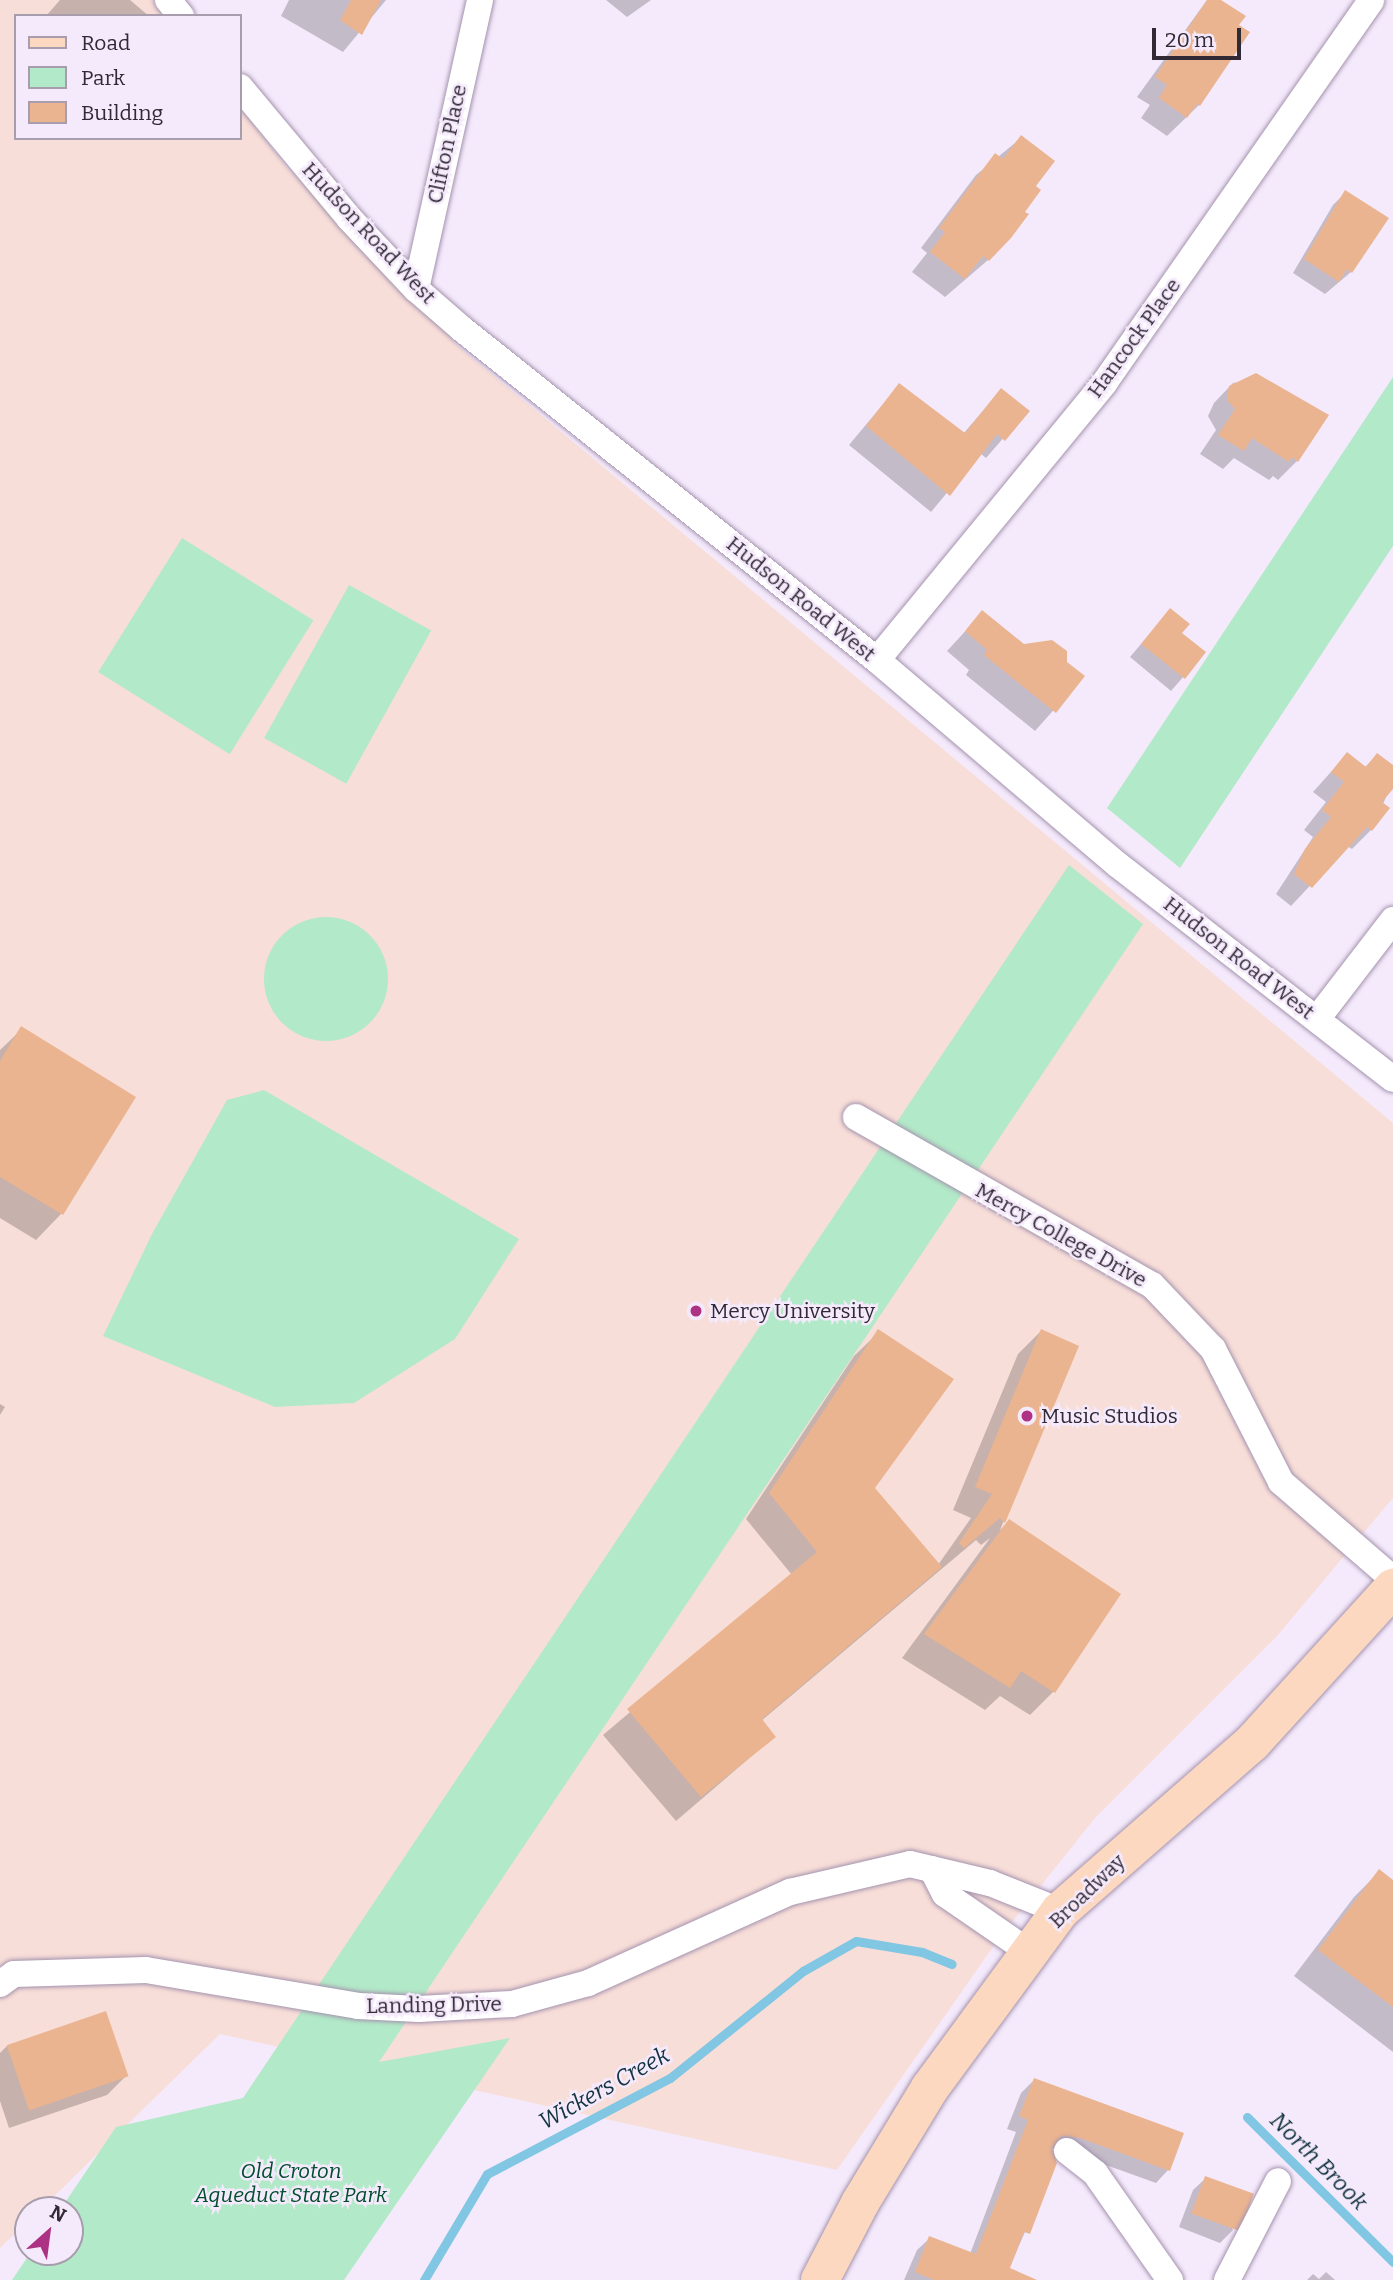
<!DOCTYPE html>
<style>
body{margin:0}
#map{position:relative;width:1393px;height:2280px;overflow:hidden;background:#f5eafc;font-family:Bitter,serif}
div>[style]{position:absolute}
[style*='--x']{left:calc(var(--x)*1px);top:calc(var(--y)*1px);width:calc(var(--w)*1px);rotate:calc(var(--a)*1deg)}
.education>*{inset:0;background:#f8ded8}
.green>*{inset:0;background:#b2e9c8;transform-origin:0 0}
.round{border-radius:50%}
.shadow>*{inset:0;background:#0003}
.stream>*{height:9px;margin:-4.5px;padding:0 4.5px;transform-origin:4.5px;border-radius:4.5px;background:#81c6e2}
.building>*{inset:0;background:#ebb490;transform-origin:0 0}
.roads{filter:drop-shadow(0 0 2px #a493ae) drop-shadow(0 0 2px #a493ae)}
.minor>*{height:26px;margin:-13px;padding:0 13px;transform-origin:13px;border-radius:13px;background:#fff}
.primary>*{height:38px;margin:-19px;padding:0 19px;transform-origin:19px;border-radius:19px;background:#fbd8bf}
.dots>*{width:19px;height:19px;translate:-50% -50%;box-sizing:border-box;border:4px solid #f5eafc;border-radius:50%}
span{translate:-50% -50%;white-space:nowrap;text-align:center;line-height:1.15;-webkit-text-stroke:5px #f5eafc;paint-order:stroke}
.street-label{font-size:21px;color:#312a35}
.poi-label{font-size:21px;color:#312a35}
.left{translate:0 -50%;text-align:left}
.park-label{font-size:21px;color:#004e2e;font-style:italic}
.water-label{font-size:23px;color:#123340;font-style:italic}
.legend{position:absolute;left:14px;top:14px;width:228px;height:126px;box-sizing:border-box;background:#f5eafc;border:2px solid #a79dac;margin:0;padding:9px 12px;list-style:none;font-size:21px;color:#312a35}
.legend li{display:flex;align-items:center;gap:14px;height:35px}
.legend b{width:35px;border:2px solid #a79dac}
.north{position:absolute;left:14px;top:2196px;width:70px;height:70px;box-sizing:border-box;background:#f5eafc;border:2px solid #a79dac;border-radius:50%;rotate:28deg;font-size:19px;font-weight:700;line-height:28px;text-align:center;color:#312a35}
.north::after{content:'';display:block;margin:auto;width:24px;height:32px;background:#ae3284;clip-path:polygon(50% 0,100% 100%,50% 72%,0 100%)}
.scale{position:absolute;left:1152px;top:28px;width:89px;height:32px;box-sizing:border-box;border:4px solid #312a35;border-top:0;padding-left:9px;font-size:21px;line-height:24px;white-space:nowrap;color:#312a35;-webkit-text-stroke:5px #f5eafc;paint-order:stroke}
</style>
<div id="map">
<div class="education">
<i style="clip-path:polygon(0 0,157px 0,169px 16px,16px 16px,16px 138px,240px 138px,240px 107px,285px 165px,460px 348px,1393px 1123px,1393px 1498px,1277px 1636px,1095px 1818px,1000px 1937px,837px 2170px,220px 2034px,40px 2210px,28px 2210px,28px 2221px,0 2248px)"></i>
</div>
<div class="green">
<i style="clip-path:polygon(1393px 377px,1393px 546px,1180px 868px,1107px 808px)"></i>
<i style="left:182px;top:538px;width:155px;height:158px;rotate:32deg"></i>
<i style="left:349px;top:585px;width:94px;height:175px;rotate:29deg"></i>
<i style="clip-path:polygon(1069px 865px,1143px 924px,379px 2062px,510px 2038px,344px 2280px,12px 2280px,31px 2252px,70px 2252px,70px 2210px,60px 2210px,116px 2127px,243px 2098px)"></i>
<i class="round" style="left:264px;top:917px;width:124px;height:124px"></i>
<i style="clip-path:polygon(264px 1090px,519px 1239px,455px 1339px,354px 1403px,275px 1407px,103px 1336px,152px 1234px,227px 1100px)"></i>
</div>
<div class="shadow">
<i style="clip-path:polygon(60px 0,130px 0,149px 16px,46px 16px)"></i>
<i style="clip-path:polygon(289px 0,386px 0,343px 52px,281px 16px)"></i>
<i style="clip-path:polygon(606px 0,651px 0,627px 17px)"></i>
<i style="clip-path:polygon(1207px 0,1218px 0,1237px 26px,1199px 105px,1167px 136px,1141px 118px,1150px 105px,1137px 97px)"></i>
<i style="clip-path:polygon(1021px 138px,1034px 187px,988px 260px,945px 297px,912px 272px,927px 253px,921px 248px,976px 175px)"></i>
<i style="clip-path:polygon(1346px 192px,1351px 272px,1325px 294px,1293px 273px,1333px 205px)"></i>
<i style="clip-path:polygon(1251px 380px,1297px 461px,1278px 480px,1273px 476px,1269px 480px,1234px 458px,1223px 469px,1200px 454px,1216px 430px,1208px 416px,1214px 403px,1233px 383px)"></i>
<i style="clip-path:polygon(899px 385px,963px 434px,1001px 390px,1027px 411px,986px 458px,980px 453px,931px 512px,849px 445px)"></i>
<i style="clip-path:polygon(1170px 610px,1179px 633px,1204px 653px,1171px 691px,1130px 657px)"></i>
<i style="clip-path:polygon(982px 613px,1024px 646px,1065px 663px,1083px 677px,1035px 731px,966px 675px,969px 670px,947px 651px)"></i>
<i style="clip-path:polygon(1347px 754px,1364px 768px,1377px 755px,1393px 768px,1393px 782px,1371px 830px,1352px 849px,1347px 846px,1291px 906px,1276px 894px,1313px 837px,1304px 830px,1326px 802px,1313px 792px)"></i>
<i style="clip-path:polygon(22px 1029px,133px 1097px,61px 1214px,36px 1240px,0 1218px,0 1050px)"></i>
<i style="clip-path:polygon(1041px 1331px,1077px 1347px,1000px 1530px,1009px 1521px,1119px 1594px,1053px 1692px,1030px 1715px,1000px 1696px,985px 1710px,902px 1658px,990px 1538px,981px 1545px,976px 1540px,761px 1721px,774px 1737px,676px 1821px,603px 1735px,792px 1575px,746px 1519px,854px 1356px,879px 1332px,873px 1489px,938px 1565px,971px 1518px,953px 1510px,1018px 1354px)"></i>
<i style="clip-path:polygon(0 1404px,5px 1407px,0 1415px)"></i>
<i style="clip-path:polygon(1379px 1872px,1393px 1882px,1393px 2052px,1294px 1976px,1354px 1897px)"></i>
<i style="clip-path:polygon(7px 2046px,126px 2076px,107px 2095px,9px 2128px,0 2101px,0 2053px)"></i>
<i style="clip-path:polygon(1034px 2080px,1181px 2134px,1168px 2170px,1156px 2183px,1056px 2147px,1050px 2150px,1055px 2163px,1004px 2280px,904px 2280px,917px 2250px,930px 2238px,970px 2254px,1016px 2132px,1007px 2129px,1021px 2093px)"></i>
<i style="clip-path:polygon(1206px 2178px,1233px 2230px,1220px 2243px,1179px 2227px,1193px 2190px)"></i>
<i style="clip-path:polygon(1326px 2272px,1335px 2280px,1307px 2280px,1313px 2274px,1319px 2279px)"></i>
</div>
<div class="stream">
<i style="--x:1247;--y:2117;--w:206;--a:44.8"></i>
<i style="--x:424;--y:2280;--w:123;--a:-59.3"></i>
<i style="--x:487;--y:2174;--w:207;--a:-27.7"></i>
<i style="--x:670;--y:2078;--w:171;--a:-38.8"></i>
<i style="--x:803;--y:1971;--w:61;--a:-29.5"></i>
<i style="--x:856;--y:1941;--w:67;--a:9.5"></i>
<i style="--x:922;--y:1952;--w:32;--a:22"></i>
</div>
<div class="building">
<i style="clip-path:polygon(351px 0,381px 0,362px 35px,340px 20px)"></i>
<i style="clip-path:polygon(1207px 0,1221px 0,1246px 16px,1239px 25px,1250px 32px,1200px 106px,1197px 104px,1187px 118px,1159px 98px,1167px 85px,1155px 77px)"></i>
<i style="clip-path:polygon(1021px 135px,1055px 161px,1036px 186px,1041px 190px,1025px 212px,1029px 214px,1011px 238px,989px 261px,983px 256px,965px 279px,930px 252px,945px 232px,939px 228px,995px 153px,1003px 159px)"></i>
<i style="clip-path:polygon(1345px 190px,1389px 218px,1352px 273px,1347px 269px,1339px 282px,1304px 259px)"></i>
<i style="clip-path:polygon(1256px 373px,1329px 415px,1298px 462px,1292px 457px,1289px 462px,1252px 438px,1244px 451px,1218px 435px,1235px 409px,1227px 400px,1229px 386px)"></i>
<i style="clip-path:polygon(899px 383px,965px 433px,1001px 388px,1030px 411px,1005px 441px,997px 434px,950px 496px,866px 426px)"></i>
<i style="clip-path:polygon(1170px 608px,1190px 624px,1182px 633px,1206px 652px,1185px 679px,1141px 644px)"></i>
<i style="clip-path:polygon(982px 610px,1024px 644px,1052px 640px,1067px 651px,1067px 662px,1085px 676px,1056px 713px,984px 655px,987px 650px,965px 631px)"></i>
<i style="clip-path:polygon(1347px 752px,1366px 767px,1377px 753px,1393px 765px,1393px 789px,1382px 802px,1390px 808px,1372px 831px,1367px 827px,1312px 888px,1294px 874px,1305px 849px,1331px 817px,1322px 810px,1344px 782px,1331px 772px)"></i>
<i style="clip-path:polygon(21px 1026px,136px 1097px,63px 1215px,0 1177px,0 1061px)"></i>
<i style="clip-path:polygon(878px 1329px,954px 1379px,875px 1488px,942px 1567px,762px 1719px,776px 1737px,701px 1797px,627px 1709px,817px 1552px,769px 1493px)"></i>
<i style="clip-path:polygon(1041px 1329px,1079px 1346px,1005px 1523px,1000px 1518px,964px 1548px,959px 1543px,992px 1494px,975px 1487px)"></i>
<i style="clip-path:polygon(1009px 1519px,1121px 1594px,1055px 1693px,1021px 1671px,1010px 1688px,924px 1634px)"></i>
<i style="clip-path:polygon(1379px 1869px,1393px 1880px,1393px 2007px,1318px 1950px)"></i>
<i style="left:106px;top:2011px;width:69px;height:105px;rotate:71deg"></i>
<i style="clip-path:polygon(1034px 2078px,1184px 2133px,1170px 2171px,1080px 2138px,1062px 2136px,1052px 2148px,1057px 2163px,1030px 2234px,1024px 2232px,1010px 2268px,1037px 2280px,934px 2280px,915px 2272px,929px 2236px,976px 2254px,1028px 2120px,1019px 2116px)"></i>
<i style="left:1205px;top:2176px;width:52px;height:40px;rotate:20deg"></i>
</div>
<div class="roads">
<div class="minor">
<i style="--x:168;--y:0;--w:21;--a:51"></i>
<i style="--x:240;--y:87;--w:170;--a:50.2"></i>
<i style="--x:349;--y:218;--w:98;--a:46.7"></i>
<i style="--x:416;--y:289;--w:61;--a:41"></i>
<i style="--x:462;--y:329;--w:531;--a:38.58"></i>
<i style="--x:877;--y:660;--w:316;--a:40.4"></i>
<i style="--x:1118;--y:865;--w:348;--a:37.9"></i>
<i style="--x:416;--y:289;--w:296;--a:-77.5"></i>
<i style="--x:877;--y:660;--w:360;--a:-50.6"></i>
<i style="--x:1105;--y:382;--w:465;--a:-55.1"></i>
<i style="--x:1317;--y:1019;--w:125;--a:-52.5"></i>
<i style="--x:856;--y:1117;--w:340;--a:29.6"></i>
<i style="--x:1152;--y:1285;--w:88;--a:46.4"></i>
<i style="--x:1213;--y:1349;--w:149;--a:62.9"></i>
<i style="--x:1281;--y:1482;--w:148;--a:40.9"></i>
<i style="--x:932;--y:1869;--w:28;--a:63"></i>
<i style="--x:945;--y:1894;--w:102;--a:34.6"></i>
<i style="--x:0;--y:1984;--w:17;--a:-36"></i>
<i style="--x:14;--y:1974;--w:132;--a:-1.7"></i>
<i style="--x:146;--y:1970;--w:215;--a:9.6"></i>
<i style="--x:358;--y:2006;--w:61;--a:2.8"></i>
<i style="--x:419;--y:2009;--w:93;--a:-3.1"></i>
<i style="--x:512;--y:2004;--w:79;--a:-15.4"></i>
<i style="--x:588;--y:1983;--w:222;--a:-24.3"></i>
<i style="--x:790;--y:1892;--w:123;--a:-13.1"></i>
<i style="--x:910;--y:1864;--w:82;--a:13.4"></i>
<i style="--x:990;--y:1883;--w:75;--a:21.8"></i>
<i style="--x:1067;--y:2151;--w:36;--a:38"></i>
<i style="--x:1095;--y:2173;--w:131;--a:55"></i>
<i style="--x:1227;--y:2280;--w:111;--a:-62.7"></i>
</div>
<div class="primary">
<i style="--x:820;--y:2280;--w:87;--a:-62.5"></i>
<i style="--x:860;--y:2203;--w:135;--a:-58.7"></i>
<i style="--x:930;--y:2088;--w:220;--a:-53.7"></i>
<i style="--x:1060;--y:1911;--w:255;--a:-41.2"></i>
<i style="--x:1252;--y:1743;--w:210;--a:-47.7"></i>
</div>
</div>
<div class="dots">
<i style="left:696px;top:1311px;background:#ae3284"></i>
<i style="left:1027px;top:1416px;background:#ae3284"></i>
</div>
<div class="street-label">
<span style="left:447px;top:144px;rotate:-78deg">Clifton Place</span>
<span style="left:369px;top:233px;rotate:47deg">Hudson Road West</span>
<span style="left:1134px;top:338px;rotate:-54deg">Hancock Place</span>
<span style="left:801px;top:599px;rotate:39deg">Hudson Road West</span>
<span style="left:1239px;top:958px;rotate:38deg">Hudson Road West</span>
<span style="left:1061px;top:1235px;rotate:29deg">Mercy College Drive</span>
<span style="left:1087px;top:1891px;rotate:-44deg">Broadway</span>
<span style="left:434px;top:2005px;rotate:-1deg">Landing Drive</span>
</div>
<div class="poi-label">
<span class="left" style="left:710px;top:1311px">Mercy University</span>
<span class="left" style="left:1041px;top:1416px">Music Studios</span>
</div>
<div class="park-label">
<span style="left:291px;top:2183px">Old Croton<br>Aqueduct State Park</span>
</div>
<div class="water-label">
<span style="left:604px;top:2088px;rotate:-29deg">Wickers Creek</span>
<span style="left:1319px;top:2161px;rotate:45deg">North Brook</span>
</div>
<ul class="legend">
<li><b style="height:9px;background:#fbd8bf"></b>Road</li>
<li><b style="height:19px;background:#b2e9c8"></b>Park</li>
<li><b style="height:19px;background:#ebb490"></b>Building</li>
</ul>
<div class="north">N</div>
<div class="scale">20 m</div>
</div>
